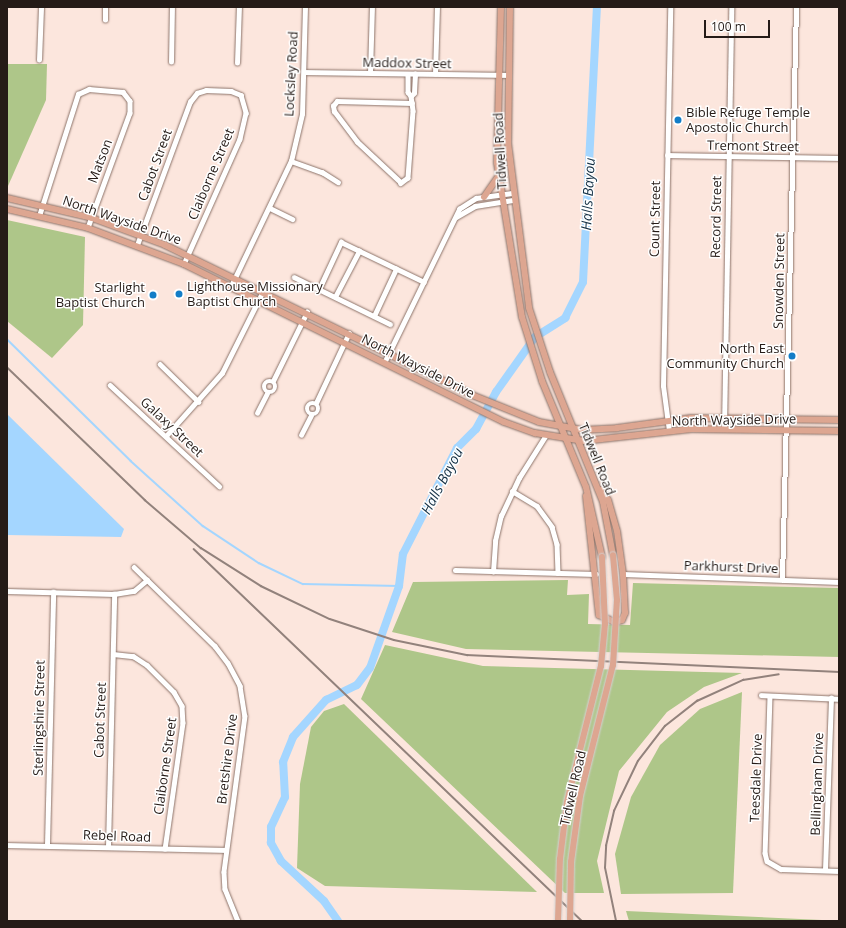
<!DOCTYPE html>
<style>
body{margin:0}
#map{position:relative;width:846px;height:928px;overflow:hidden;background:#fce6dd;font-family:"Open Sans",sans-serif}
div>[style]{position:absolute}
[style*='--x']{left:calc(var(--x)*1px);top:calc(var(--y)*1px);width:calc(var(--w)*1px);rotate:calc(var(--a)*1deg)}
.green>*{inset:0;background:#aec689}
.water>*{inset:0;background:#a4d6ff}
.stream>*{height:1.5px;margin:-0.75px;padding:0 0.75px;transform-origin:0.75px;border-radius:0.75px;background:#a4d6ff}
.river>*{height:8px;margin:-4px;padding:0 4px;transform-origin:4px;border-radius:4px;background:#a4d6ff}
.roads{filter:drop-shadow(0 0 1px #8d746a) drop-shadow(0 0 1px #8d746a)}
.minor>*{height:4.5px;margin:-2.25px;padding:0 2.25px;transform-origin:2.25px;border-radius:2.25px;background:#fff}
.minor>.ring{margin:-2.25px;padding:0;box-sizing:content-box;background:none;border:4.5px solid #fff;border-radius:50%}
.major>*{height:6px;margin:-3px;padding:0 3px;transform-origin:3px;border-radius:3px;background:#dda691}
.rail>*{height:1.5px;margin:-0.75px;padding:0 0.75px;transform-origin:0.75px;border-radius:0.75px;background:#92827c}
.bridges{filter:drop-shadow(0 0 1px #d3d1d1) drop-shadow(0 0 1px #d3d1d1)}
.major-bridge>*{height:6px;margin:-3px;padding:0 3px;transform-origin:3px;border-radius:3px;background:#dda691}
.dots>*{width:11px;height:11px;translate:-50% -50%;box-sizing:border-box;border:2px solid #fff;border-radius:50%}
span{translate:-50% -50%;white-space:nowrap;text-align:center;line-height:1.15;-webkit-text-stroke:3px #fff;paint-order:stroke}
.street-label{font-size:13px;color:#251b17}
.poi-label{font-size:13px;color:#251b17}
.left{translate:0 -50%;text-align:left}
.right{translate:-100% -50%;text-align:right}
.water-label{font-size:14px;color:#132f44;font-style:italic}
.frame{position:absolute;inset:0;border:8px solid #251b17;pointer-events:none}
.scale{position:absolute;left:704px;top:20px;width:66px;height:18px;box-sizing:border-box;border:2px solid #251b17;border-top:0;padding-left:5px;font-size:12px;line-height:14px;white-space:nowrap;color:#251b17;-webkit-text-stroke:3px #fff;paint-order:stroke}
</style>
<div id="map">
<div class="green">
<i style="clip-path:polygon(7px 64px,47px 64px,46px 100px,8px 186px)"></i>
<i style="clip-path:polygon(7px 220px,85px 237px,83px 325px,52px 358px,7px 321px)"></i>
<i style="clip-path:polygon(568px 580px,567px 595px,589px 594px,588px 624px,630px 625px,633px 583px,839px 588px,839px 657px,466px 649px,392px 632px,413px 582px)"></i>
<i style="clip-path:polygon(385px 645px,483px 666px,742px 673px,704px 687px,667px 712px,619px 771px,597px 861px,604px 893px,565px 893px,361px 699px)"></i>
<i style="clip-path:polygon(742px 692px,733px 893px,621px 894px,615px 854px,631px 797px,660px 745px,700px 709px)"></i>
<i style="clip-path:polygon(344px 704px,537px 892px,325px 886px,297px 868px,300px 784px,311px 727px,324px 711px)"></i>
<i style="clip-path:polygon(626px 911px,822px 920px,822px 921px,629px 921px)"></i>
</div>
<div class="water">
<i style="clip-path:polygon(7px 414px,124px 529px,121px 537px,7px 535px)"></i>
</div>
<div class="stream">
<i style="--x:7;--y:339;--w:174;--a:44.5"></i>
<i style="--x:131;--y:461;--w:97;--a:42.1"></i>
<i style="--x:203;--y:526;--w:67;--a:33.5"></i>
<i style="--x:259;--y:563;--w:49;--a:25.5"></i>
<i style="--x:303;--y:584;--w:96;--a:1.2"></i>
</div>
<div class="river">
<i style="--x:338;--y:921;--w:24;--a:-125"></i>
<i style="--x:324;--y:901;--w:59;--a:-137.1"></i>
<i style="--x:281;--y:861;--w:21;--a:-119"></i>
<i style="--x:271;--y:843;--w:16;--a:-90"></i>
<i style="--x:271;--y:827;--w:33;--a:-65"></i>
<i style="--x:285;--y:797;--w:35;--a:-93"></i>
<i style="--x:283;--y:762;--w:27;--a:-68"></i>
<i style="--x:293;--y:737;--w:50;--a:-48.3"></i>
<i style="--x:326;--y:700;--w:34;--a:-26"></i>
<i style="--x:357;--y:685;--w:21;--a:-53"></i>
<i style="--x:370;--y:668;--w:87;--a:-70.5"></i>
<i style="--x:399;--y:586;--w:32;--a:-83"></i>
<i style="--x:403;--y:554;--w:119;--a:-63"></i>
<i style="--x:457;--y:448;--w:27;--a:-45"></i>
<i style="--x:476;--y:429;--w:42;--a:-61.6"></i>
<i style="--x:496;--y:392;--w:67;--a:-54.7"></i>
<i style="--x:535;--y:337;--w:36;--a:-32"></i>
<i style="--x:565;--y:318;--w:40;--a:-63.4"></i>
<i style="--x:583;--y:282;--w:275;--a:-87.1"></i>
</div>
<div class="roads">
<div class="minor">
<i style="--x:105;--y:20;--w:13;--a:-90"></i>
<i style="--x:39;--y:60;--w:53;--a:-87.8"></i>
<i style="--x:171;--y:62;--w:55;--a:-89"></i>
<i style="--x:237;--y:63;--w:56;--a:-88"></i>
<i style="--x:304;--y:72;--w:205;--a:0.8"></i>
<i style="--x:370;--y:73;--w:66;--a:-88.3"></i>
<i style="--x:408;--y:74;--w:18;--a:90"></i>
<i style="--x:408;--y:92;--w:5;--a:53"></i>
<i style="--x:411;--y:96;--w:15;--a:82"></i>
<i style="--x:413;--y:111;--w:67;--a:94.3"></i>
<i style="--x:408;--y:178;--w:9;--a:144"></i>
<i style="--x:401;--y:183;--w:60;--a:-137"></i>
<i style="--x:357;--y:142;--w:38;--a:-127"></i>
<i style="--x:334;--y:112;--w:6;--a:-99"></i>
<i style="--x:333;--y:106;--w:6;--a:-51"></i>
<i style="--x:337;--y:101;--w:75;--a:1.5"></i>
<i style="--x:435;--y:74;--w:67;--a:-88.3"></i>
<i style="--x:411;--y:96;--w:4;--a:-45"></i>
<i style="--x:414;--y:93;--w:19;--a:-87"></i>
<i style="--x:667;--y:155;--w:172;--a:1"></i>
<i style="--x:291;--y:161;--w:33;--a:20"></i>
<i style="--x:322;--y:172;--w:19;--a:32"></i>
<i style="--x:270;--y:208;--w:25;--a:26"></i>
<i style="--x:39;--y:216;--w:128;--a:-72.3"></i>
<i style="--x:78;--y:94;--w:12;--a:-24"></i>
<i style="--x:89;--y:89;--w:34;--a:5"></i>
<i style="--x:123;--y:92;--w:11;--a:52"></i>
<i style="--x:130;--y:101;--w:12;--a:90"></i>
<i style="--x:130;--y:113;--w:122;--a:110.1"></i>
<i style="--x:456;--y:217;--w:22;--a:-30"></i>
<i style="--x:475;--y:206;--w:38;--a:-9"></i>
<i style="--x:137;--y:245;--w:153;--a:-69.7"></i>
<i style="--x:190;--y:102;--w:11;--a:-52"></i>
<i style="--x:197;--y:93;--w:9;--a:-18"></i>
<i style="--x:206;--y:90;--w:25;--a:2"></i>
<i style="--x:231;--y:91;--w:11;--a:22"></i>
<i style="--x:241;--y:95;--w:19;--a:74"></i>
<i style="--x:246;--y:113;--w:27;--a:103"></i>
<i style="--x:240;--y:139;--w:137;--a:114.1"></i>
<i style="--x:294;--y:277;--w:107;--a:26.1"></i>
<i style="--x:231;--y:286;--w:139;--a:-64.4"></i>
<i style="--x:291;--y:161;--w:48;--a:-76.8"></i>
<i style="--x:302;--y:114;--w:107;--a:-88.4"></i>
<i style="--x:319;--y:289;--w:52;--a:-64.9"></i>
<i style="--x:341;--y:242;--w:92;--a:25.7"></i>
<i style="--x:335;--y:297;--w:52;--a:-62.4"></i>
<i style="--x:374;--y:316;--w:52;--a:-64.9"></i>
<i style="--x:385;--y:361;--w:169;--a:-64"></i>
<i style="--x:459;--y:209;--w:20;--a:-33"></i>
<i style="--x:476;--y:198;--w:36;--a:-8"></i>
<i style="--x:160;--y:364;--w:54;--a:44.3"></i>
<i class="ring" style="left:264px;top:381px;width:7.5px;height:7.5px"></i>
<i style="--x:273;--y:381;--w:77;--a:-63.8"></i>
<i style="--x:110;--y:385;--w:149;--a:42.8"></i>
<i class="ring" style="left:307px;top:403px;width:7.5px;height:7.5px"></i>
<i style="--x:316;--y:403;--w:77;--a:-64.8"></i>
<i style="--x:257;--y:413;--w:22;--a:-63"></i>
<i style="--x:724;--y:428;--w:421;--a:-89"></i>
<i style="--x:669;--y:431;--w:45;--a:-97.6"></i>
<i style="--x:663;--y:386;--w:379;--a:-88.9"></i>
<i style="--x:301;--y:435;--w:22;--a:-63"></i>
<i style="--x:166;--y:436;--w:84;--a:-48.4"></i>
<i style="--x:222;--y:373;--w:92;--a:-63.4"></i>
<i style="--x:512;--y:491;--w:29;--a:31"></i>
<i style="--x:537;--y:506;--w:26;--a:54"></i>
<i style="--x:552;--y:527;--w:18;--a:74"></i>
<i style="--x:557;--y:544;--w:29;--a:88"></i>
<i style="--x:134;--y:567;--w:113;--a:44.3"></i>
<i style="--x:215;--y:646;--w:21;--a:53"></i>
<i style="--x:228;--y:663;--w:26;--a:62"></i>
<i style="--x:240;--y:686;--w:30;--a:81"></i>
<i style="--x:245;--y:716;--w:157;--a:97.7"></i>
<i style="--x:224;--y:872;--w:17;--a:87"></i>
<i style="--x:225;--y:889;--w:35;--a:68"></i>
<i style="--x:455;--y:570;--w:141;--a:1.6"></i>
<i style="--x:493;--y:572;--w:31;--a:-86"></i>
<i style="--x:495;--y:541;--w:26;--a:-77"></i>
<i style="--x:501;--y:516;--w:42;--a:-64.7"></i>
<i style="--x:519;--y:478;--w:51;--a:-57.9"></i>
<i style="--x:623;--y:574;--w:216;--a:2.1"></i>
<i style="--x:782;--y:580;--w:573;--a:-88.6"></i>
<i style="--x:7;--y:591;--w:107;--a:1.6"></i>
<i style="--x:114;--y:594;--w:20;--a:-9"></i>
<i style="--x:134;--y:591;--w:17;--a:-40"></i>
<i style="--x:113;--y:654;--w:20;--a:6"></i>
<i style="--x:133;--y:656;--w:17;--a:33"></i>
<i style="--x:147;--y:665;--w:38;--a:45"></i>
<i style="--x:174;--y:692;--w:16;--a:60"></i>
<i style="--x:182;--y:706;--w:17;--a:87"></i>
<i style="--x:183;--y:723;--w:127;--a:98.1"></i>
<i style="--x:761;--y:695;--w:78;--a:2.9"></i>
<i style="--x:770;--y:696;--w:157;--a:91.8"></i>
<i style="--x:765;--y:853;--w:8;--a:76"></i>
<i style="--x:767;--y:861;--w:16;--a:30"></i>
<i style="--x:781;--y:869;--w:58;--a:2"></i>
<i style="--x:7;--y:845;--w:219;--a:1.3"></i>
<i style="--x:47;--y:845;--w:253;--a:-88.6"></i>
<i style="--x:108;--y:847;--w:253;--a:-88.6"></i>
<i style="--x:825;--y:870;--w:172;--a:-88"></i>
</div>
<div class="major">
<i style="--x:501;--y:7;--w:156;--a:91.5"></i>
<i style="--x:497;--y:163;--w:156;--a:80.8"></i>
<i style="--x:522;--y:317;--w:67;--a:72.6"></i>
<i style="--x:542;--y:381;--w:115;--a:67.5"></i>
<i style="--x:586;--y:487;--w:72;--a:77.1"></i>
<i style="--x:510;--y:7;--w:136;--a:90.8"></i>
<i style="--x:508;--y:143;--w:166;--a:82.7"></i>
<i style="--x:529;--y:308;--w:67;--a:71.8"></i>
<i style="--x:550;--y:372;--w:140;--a:67.8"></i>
<i style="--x:603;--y:502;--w:54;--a:79.3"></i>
<i style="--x:484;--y:197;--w:24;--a:-55"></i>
<i style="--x:7;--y:198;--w:87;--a:13.2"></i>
<i style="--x:92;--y:218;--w:78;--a:20.3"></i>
<i style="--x:165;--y:245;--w:342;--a:26"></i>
<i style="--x:472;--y:395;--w:72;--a:21.9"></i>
<i style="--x:539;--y:422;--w:44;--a:10.5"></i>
<i style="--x:582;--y:430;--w:35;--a:-3"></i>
<i style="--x:617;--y:428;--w:75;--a:-7.7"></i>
<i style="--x:691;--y:418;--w:148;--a:0.8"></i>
<i style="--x:7;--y:209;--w:83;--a:13.2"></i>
<i style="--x:88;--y:228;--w:103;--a:20.6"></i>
<i style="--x:184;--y:264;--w:357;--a:26.3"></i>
<i style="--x:504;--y:422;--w:33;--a:20"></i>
<i style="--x:535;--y:433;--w:50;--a:9.3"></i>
<i style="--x:584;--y:441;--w:108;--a:-6.4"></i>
<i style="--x:691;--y:429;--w:148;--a:0.8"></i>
<i style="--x:586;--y:496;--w:120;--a:83.8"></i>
<i style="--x:599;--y:615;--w:17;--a:24"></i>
<i style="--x:615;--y:622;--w:7;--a:-16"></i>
<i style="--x:622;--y:620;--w:8;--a:-67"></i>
<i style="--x:625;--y:613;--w:39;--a:-93"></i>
<i style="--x:623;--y:574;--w:43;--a:-97.9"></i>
<i style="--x:617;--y:531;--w:32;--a:-106"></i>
<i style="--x:608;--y:500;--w:12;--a:-125"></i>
</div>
</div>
<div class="rail">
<i style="--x:7;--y:367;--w:192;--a:43.9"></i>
<i style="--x:145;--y:500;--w:74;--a:40.6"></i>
<i style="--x:201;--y:548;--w:71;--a:32.3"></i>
<i style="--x:261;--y:586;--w:76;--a:25.6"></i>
<i style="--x:330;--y:619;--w:67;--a:18.2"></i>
<i style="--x:394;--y:640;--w:75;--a:11.6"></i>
<i style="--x:467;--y:655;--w:372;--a:2.6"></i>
<i style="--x:194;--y:549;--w:538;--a:43.79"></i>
<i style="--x:616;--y:921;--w:54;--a:-101.7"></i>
<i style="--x:605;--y:868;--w:22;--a:-87"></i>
<i style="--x:606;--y:846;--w:36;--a:-77"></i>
<i style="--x:614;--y:811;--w:55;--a:-64.4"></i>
<i style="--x:638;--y:761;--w:44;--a:-52.4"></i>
<i style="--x:665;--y:726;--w:41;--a:-38"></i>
<i style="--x:697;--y:701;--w:51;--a:-24.5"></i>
<i style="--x:743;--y:680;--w:36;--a:-9"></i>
</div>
<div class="bridges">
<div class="major-bridge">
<i style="--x:558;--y:921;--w:62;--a:-88.2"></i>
<i style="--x:560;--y:859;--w:57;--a:-83"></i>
<i style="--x:567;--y:802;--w:140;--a:-76"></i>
<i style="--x:601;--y:666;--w:42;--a:-84.6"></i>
<i style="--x:605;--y:624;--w:67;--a:-92.6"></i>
<i style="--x:570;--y:921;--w:59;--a:-89"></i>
<i style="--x:571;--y:862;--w:67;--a:-82.2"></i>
<i style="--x:580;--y:796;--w:135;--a:-75.9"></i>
<i style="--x:613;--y:665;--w:65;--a:-86.5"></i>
<i style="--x:617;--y:600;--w:45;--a:-95.1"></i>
</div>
</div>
<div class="dots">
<i style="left:678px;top:120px;background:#137dc7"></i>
<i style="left:179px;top:294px;background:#137dc7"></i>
<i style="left:153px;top:295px;background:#137dc7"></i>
<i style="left:792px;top:356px;background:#137dc7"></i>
</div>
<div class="street-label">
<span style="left:407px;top:63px;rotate:1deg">Maddox Street</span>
<span style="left:291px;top:74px;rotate:-87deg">Locksley Road</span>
<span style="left:753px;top:146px;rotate:1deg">Tremont Street</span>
<span style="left:500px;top:151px;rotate:-93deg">Tidwell Road</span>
<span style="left:100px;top:161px;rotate:-69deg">Matson</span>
<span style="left:155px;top:165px;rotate:-70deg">Cabot Street</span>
<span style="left:211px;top:174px;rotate:-67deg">Claiborne Street</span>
<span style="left:716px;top:217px;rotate:-89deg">Record Street</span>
<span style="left:655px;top:219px;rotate:-89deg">Count Street</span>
<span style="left:122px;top:220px;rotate:19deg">North Wayside Drive</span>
<span style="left:779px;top:281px;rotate:-89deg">Snowden Street</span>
<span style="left:418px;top:366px;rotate:27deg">North Wayside Drive</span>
<span style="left:734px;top:420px;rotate:-1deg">North Wayside Drive</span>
<span style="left:172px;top:427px;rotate:43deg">Galaxy Street</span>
<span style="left:597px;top:459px;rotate:68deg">Tidwell Road</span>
<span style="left:731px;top:567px;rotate:2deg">Parkhurst Drive</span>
<span style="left:39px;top:718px;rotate:-89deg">Sterlingshire Street</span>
<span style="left:100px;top:720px;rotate:-88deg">Cabot Street</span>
<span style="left:227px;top:759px;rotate:-83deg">Bretshire Drive</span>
<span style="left:165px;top:766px;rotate:-82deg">Claiborne Street</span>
<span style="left:756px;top:778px;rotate:-88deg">Teesdale Drive</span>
<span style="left:817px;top:784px;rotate:-88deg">Bellingham Drive</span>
<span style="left:573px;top:788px;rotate:-77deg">Tidwell Road</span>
<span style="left:117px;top:836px;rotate:2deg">Rebel Road</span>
</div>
<div class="poi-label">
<span class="left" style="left:686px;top:120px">Bible Refuge Temple<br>Apostolic Church</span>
<span class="left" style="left:187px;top:294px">Lighthouse Missionary<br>Baptist Church</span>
<span class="right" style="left:145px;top:295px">Starlight<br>Baptist Church</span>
<span class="right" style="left:784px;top:356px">North East<br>Community Church</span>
</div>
<div class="water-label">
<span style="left:588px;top:194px;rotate:-87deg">Halls Bayou</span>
<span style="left:442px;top:481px;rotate:-62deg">Halls Bayou</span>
</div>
<div class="frame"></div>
<div class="scale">100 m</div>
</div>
